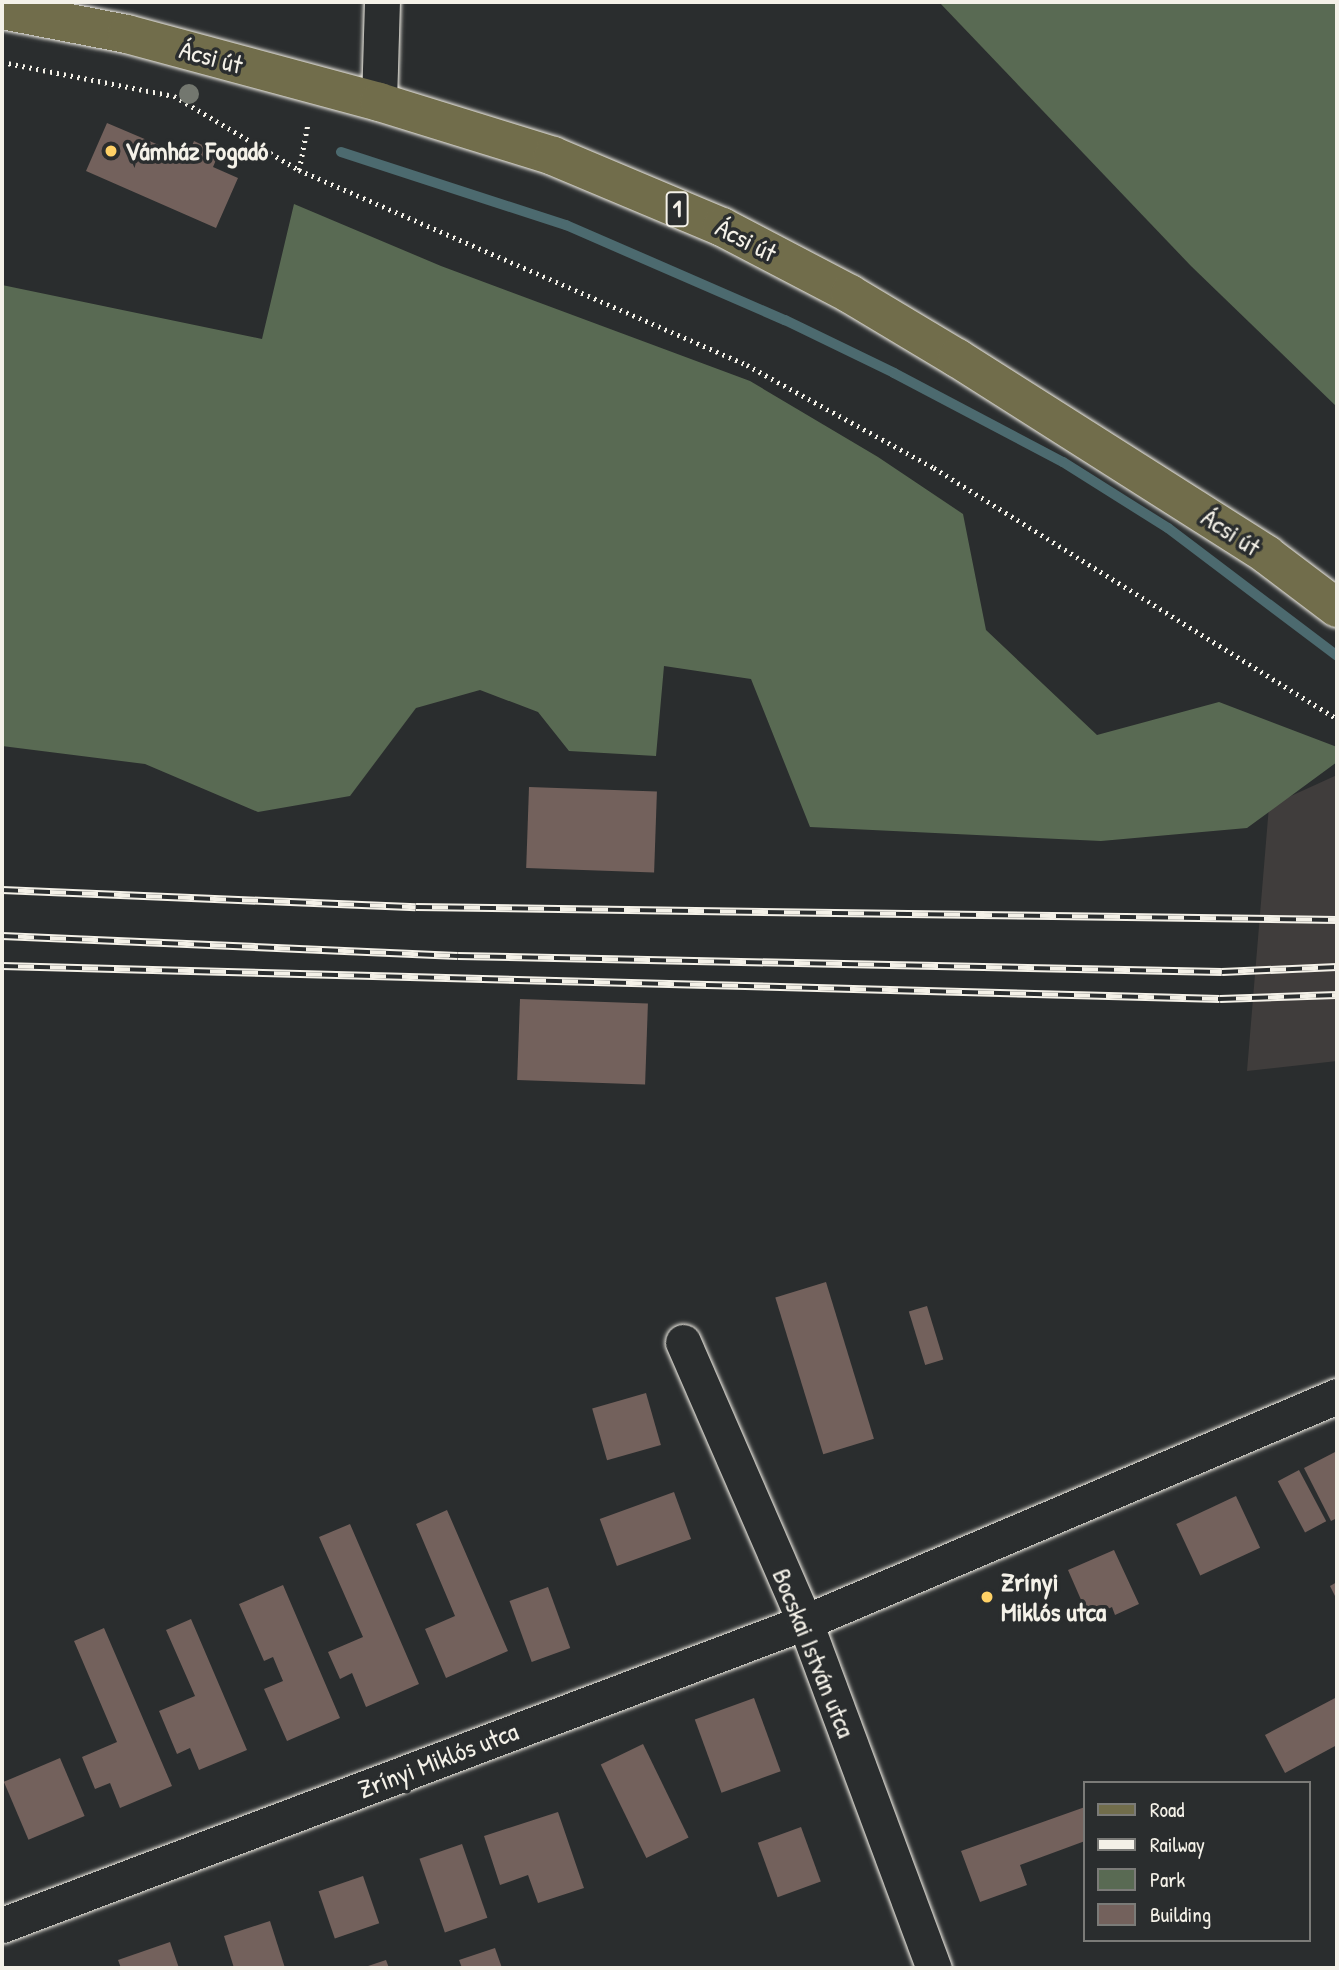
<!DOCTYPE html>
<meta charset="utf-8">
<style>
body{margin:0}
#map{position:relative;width:1339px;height:1970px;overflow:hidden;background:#2a2d2e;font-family:"Patrick Hand",sans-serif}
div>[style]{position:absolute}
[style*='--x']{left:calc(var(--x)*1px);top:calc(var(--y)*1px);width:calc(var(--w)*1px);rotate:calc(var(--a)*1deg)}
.built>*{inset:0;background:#403d3c}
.green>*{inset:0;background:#596a53}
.stream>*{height:10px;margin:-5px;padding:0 5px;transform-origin:5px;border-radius:5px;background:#4c6a6f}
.building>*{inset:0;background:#73615c;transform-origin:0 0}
.path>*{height:4.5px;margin-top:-2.25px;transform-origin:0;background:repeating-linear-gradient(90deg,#f4f1e8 0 2px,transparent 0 7px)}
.roads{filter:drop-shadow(0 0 2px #f4f1e8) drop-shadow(0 0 2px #f4f1e8)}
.street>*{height:35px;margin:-17.5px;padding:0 17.5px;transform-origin:17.5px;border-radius:17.5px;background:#2a2d2e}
.primary>*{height:38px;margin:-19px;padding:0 19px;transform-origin:19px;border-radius:19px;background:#716d4b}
.rail>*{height:8px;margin-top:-4px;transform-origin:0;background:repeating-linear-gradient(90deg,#2a2d2e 0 16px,#f4f1e8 0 32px);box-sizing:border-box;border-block:2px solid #f4f1e8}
.trees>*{width:20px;height:20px;margin:-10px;border-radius:50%;background:#73776f}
.dots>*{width:19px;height:19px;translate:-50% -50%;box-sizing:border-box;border:4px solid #2a2d2e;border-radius:50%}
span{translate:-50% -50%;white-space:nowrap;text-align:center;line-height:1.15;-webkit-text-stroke:7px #2a2d2e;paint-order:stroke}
.shield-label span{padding:2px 5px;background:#2a2d2e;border:2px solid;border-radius:5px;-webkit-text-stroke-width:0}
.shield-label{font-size:24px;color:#f4f1e8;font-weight:700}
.street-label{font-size:26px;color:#f4f1e8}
.poi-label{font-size:26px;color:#f4f1e8;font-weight:700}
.left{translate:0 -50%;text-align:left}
.frame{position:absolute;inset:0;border:4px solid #f4f1e8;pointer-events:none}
.legend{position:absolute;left:1083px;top:1781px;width:228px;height:161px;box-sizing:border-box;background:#2a2d2e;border:2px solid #7b7b78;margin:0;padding:9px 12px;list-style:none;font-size:21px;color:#f4f1e8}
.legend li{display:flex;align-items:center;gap:14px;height:35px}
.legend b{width:35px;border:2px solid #7b7b78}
</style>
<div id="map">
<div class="built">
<i style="clip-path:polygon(1337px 775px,1337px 1061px,1247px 1071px,1269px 806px)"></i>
</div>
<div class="green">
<i style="clip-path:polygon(939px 2px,1337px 2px,1337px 407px,1191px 266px)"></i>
<i style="clip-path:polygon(294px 204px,441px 266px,750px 381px,878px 457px,963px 514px,986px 630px,1097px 735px,1219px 702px,1337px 747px,1337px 762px,1247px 828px,1101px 841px,810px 827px,751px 679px,664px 666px,656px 756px,569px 751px,538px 712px,480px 690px,416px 708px,350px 796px,258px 812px,145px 764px,2px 746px,2px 285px,262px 339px)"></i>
</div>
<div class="stream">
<i style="--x:341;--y:152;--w:237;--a:18"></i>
<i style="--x:566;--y:225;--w:239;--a:23.5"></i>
<i style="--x:785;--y:320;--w:121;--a:25.9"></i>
<i style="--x:894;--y:373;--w:191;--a:27.8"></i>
<i style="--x:1063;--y:462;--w:124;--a:32.2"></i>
<i style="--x:1168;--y:528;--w:212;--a:37.1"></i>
</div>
<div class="building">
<i style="clip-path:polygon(107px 123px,187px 157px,194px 141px,219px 153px,213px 167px,238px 178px,216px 228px,86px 171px)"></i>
<i style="left:529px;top:787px;width:128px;height:81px;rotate:2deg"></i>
<i style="left:520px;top:999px;width:128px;height:81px;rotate:2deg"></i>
<i style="left:826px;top:1282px;width:164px;height:53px;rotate:73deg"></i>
<i style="left:927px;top:1306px;width:56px;height:19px;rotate:73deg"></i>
<i style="left:646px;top:1393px;width:54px;height:56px;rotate:74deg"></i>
<i style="clip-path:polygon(1337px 1451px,1337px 1518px,1331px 1521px,1304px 1468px)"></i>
<i style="left:1299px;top:1470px;width:58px;height:24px;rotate:62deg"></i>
<i style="left:674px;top:1492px;width:50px;height:79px;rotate:70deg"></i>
<i style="left:1236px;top:1496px;width:57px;height:66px;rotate:65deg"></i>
<i style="clip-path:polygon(447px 1510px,508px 1651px,446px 1678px,425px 1629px,455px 1616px,416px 1524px)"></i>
<i style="clip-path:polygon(350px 1524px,419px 1684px,366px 1707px,352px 1673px,340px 1679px,328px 1652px,363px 1637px,319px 1537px)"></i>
<i style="clip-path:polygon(1114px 1550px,1139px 1604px,1115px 1615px,1112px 1607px,1089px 1618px,1068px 1570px)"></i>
<i style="clip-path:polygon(1337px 1582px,1337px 1600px,1330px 1586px)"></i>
<i style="clip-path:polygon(283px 1585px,340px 1718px,287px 1741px,264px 1689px,283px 1681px,273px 1657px,264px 1661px,239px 1604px)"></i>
<i style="left:548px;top:1587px;width:65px;height:41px;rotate:70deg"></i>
<i style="clip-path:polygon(191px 1619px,247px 1750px,199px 1770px,190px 1748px,177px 1754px,159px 1711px,195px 1696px,166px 1630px)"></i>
<i style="clip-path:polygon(104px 1628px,172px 1786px,120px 1808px,110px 1783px,95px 1789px,82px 1757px,117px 1742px,74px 1641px)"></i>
<i style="clip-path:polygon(1337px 1697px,1337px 1745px,1285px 1773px,1265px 1735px)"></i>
<i style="left:754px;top:1698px;width:78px;height:63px;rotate:70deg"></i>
<i style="left:643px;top:1744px;width:104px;height:47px;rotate:64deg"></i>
<i style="left:60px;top:1758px;width:63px;height:61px;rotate:67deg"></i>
<i style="clip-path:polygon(1085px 1807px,1085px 1841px,1020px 1865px,1027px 1885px,980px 1902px,961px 1851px)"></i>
<i style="clip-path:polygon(558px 1812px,584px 1888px,538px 1903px,528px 1875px,500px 1885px,484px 1836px)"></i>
<i style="left:801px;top:1827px;width:58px;height:46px;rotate:70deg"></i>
<i style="left:462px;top:1844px;width:78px;height:45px;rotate:71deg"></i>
<i style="left:363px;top:1876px;width:50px;height:47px;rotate:71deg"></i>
<i style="clip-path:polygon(270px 1921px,285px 1968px,234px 1968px,224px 1936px)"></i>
<i style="clip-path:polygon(170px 1942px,179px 1968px,121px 1968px,118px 1960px)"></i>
<i style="clip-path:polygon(495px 1948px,502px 1968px,462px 1968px,459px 1960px)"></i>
<i style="clip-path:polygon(386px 1960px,389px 1968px,362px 1968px)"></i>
</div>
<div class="path">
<i style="--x:2;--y:62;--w:175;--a:11.2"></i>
<i style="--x:174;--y:96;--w:145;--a:30.6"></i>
<i style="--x:299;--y:170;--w:489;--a:23.5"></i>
<i style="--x:747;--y:365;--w:213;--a:28.8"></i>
<i style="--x:934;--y:468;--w:475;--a:31.9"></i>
<i style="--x:299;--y:170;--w:48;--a:-79.2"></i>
</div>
<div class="roads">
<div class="street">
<i style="--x:379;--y:102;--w:100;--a:-88.3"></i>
<i style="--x:683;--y:1342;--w:305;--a:66.5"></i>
<i style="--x:805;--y:1622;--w:369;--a:69.6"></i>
<i style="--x:2;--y:1925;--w:858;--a:-20.67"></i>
<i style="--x:805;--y:1622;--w:578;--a:-23.02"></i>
</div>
<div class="primary">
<i style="--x:2;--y:10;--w:127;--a:10.9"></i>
<i style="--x:127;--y:34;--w:261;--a:15.1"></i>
<i style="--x:379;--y:102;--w:182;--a:17.2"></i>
<i style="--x:553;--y:156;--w:183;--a:22.8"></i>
<i style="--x:722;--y:227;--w:144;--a:27.6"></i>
<i style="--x:850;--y:294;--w:125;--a:30.9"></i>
<i style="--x:957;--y:358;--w:367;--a:32.4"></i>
<i style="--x:1267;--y:555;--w:88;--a:37.1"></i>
</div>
</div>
<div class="rail">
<i style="--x:2;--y:890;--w:414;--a:2.4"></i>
<i style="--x:416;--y:907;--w:921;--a:0.81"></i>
<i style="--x:2;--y:936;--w:456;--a:2.5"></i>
<i style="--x:458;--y:956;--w:764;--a:1.2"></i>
<i style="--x:1222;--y:972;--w:115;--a:-2.5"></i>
<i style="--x:2;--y:966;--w:1218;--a:1.55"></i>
<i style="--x:1220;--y:999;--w:117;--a:-2"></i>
</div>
<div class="trees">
<i style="left:189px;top:94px"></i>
</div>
<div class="dots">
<i style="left:111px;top:151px;background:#ffd166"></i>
<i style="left:987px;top:1597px;background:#ffd166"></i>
</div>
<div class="shield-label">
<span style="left:677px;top:209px">1</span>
</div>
<div class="street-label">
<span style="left:211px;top:57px;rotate:15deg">Ácsi út</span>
<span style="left:746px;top:240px;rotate:27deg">Ácsi út</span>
<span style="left:1231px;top:532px;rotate:33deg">Ácsi út</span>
<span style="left:814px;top:1653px;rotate:68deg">Bocskai István utca</span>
<span style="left:438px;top:1760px;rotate:-21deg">Zrínyi Miklós utca</span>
</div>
<div class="poi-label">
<span class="left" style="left:125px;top:151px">Vámház Fogadó</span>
<span class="left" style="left:1001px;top:1597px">Zrínyi<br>Miklós utca</span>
</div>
<div class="frame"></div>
<ul class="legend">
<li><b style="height:9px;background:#716d4b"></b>Road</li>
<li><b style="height:9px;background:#f4f1e8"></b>Railway</li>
<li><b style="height:19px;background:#596a53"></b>Park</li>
<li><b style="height:19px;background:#73615c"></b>Building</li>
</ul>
</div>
